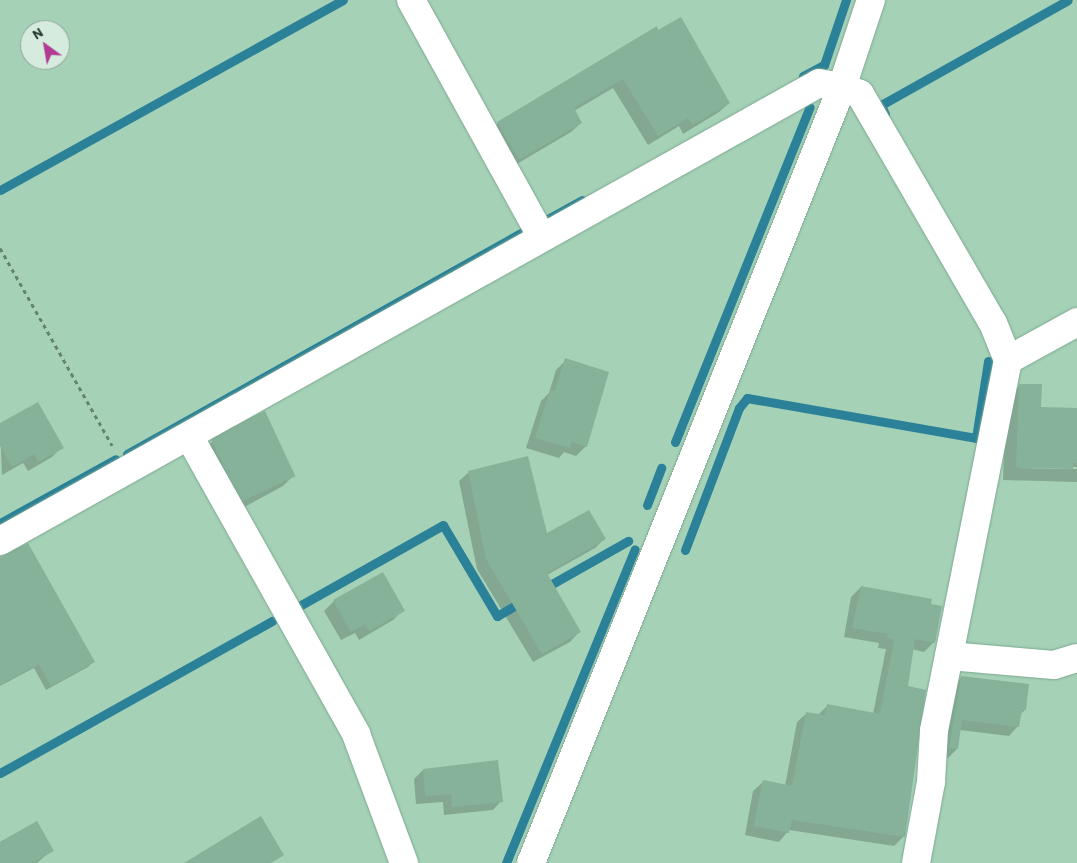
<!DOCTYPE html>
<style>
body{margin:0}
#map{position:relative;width:1077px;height:863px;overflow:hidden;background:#a5d1b7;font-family:Barlow,sans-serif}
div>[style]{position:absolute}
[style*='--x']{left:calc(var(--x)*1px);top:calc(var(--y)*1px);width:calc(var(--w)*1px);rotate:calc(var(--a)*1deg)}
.shadow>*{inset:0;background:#0003}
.stream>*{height:9px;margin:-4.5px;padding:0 4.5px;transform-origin:4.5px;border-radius:4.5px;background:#2a8198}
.building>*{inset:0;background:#87b29a;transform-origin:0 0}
.path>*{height:3px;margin-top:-1.5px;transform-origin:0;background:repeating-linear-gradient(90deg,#648271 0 4px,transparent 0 8px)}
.roads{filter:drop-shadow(0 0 1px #7da88f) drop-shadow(0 0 1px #7da88f)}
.street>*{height:28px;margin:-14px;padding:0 14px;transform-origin:14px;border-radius:14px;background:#fff}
.secondary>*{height:28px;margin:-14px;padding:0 14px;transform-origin:14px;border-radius:14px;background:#fff}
span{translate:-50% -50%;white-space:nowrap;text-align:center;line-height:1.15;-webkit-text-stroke:4px #d5ebde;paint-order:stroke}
.north{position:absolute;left:20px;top:20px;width:50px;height:50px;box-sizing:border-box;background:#d5ebde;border:1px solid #8fa398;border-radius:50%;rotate:328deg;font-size:14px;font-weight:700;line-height:20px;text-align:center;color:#27382e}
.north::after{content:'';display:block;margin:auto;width:18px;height:22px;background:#b13b92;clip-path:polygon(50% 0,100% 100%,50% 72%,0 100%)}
</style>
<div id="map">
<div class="shadow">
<i style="clip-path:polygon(656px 28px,729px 103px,719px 112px,683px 134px,679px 126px,648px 145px,613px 88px,574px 111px,581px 123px,571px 132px,510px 168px,489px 132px,498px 123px)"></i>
<i style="clip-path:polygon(566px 360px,586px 446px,576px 456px,564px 452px,559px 458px,526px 448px,541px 401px,549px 393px,556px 370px)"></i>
<i style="clip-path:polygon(1020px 385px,1040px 408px,1077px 408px,1077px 467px,1010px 468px,1077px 469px,1077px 482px,1003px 480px,1006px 399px)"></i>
<i style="clip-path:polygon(264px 413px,293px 476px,283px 486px,235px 512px,202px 451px,212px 442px)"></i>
<i style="clip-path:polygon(0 424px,62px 447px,52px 457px,28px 471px,23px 463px,2px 475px)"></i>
<i style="clip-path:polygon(469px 472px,546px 535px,604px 539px,595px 548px,547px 575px,579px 632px,570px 642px,533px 662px,477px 569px,459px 481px)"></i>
<i style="clip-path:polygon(0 557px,93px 662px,88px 667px,46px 690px,34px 668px,0 686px)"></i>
<i style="clip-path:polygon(861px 587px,930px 605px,934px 642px,924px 652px,912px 649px,907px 688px,904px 836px,894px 846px,789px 830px,779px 842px,745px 835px,753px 791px,763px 782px,785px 786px,797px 722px,807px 713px,818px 715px,828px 705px,873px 714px,886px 649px,878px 648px,879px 643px,844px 637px,851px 597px)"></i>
<i style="clip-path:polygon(334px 601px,403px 610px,393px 620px,359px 640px,355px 633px,341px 640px,324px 611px)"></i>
<i style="clip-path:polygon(961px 678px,1025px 710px,1020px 714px,1018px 726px,1009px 736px,960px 730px,957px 749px,948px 758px,940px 757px,952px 687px)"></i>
<i style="clip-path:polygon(423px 770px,501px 801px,493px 810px,444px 815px,443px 802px,416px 804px,414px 779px)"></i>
<i style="clip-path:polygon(37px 822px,52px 850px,37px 863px,0 863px,0 842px)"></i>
</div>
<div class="stream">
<i style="--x:803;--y:76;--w:24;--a:-28"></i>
<i style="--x:824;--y:65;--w:69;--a:-71.3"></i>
<i style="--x:885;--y:114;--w:10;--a:-114"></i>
<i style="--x:881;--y:105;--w:214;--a:-29.3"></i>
<i style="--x:0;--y:190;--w:392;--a:-29"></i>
<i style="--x:546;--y:220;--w:41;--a:-29.1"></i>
<i style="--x:675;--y:442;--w:361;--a:-68.1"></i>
<i style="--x:127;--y:454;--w:461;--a:-29.3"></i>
<i style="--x:647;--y:505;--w:40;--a:-69"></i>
<i style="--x:0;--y:523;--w:132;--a:-28.9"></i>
<i style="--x:685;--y:550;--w:152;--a:-69.2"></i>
<i style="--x:739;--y:408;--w:13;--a:-51"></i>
<i style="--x:747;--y:398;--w:232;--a:9.9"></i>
<i style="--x:976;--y:438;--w:78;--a:-81.1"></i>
<i style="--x:543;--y:589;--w:98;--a:-29.5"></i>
<i style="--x:301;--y:605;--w:163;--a:-29.4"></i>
<i style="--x:443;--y:525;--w:106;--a:59.3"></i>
<i style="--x:497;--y:616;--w:30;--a:-30"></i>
<i style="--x:0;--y:773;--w:312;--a:-29.2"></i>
<i style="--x:506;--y:863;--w:339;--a:-67.7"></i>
</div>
<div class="building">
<i style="clip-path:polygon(681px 17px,730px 103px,693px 125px,688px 118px,658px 136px,623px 79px,574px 108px,582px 123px,519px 160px,497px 122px,657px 26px,658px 30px)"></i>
<i style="clip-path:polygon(565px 358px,609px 372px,587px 447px,572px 442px,570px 448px,535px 438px,550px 390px,555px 391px)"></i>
<i style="clip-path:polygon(1019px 384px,1042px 384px,1041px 407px,1077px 408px,1077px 463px,1073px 462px,1073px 469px,1016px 467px)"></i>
<i style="clip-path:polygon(38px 402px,64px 448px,38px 462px,34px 454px,12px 467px,0 446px,0 423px)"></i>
<i style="left:265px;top:411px;width:72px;height:61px;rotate:65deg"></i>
<i style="clip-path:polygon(528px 456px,547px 533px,589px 510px,606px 539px,547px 573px,581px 632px,542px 654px,486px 559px,468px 471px)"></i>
<i style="clip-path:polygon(28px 543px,95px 662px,51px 686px,39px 664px,0 685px,0 557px)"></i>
<i style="clip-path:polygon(383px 572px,405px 611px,369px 631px,365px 624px,351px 632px,333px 600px)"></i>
<i style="clip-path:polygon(861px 586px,932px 599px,931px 604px,942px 606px,935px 643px,915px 639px,908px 686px,926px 690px,905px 837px,792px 820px,789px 833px,754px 826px,763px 780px,792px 786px,806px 712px,825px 715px,827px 704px,880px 714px,894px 640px,887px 638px,888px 634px,852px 628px)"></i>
<i style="clip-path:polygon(961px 676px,1029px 684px,1026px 710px,1022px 710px,1019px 727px,962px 720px,958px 749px,949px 748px)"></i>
<i style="clip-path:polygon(498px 760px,503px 802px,452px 807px,451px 794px,425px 796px,423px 769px)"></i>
<i style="clip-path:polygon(261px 816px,284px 855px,271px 863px,184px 863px)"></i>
<i style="clip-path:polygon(37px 821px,54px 851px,32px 863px,0 863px,0 842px)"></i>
</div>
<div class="path">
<i style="--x:0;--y:248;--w:227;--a:60.4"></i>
</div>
<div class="roads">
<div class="street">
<i style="--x:411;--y:0;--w:271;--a:61.1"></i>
<i style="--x:1008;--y:360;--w:79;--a:-28.8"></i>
<i style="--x:189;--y:436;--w:342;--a:60.7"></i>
<i style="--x:356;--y:734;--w:138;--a:69.6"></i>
<i style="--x:0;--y:541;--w:938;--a:-29.21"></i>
<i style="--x:819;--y:83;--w:23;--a:10"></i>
<i style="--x:842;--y:87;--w:19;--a:21"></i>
<i style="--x:860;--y:94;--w:265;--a:59.9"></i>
<i style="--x:993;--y:323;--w:40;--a:68"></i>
<i style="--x:1008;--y:360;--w:378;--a:101.3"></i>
<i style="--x:934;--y:731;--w:51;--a:93.4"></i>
<i style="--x:931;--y:782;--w:82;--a:100.5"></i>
<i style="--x:949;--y:656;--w:105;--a:4.9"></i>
<i style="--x:1054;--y:665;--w:24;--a:-17"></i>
</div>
<div class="secondary">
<i style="--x:531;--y:863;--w:836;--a:-68.16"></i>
<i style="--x:842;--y:87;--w:92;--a:-71.6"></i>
</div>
</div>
<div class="north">N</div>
</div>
